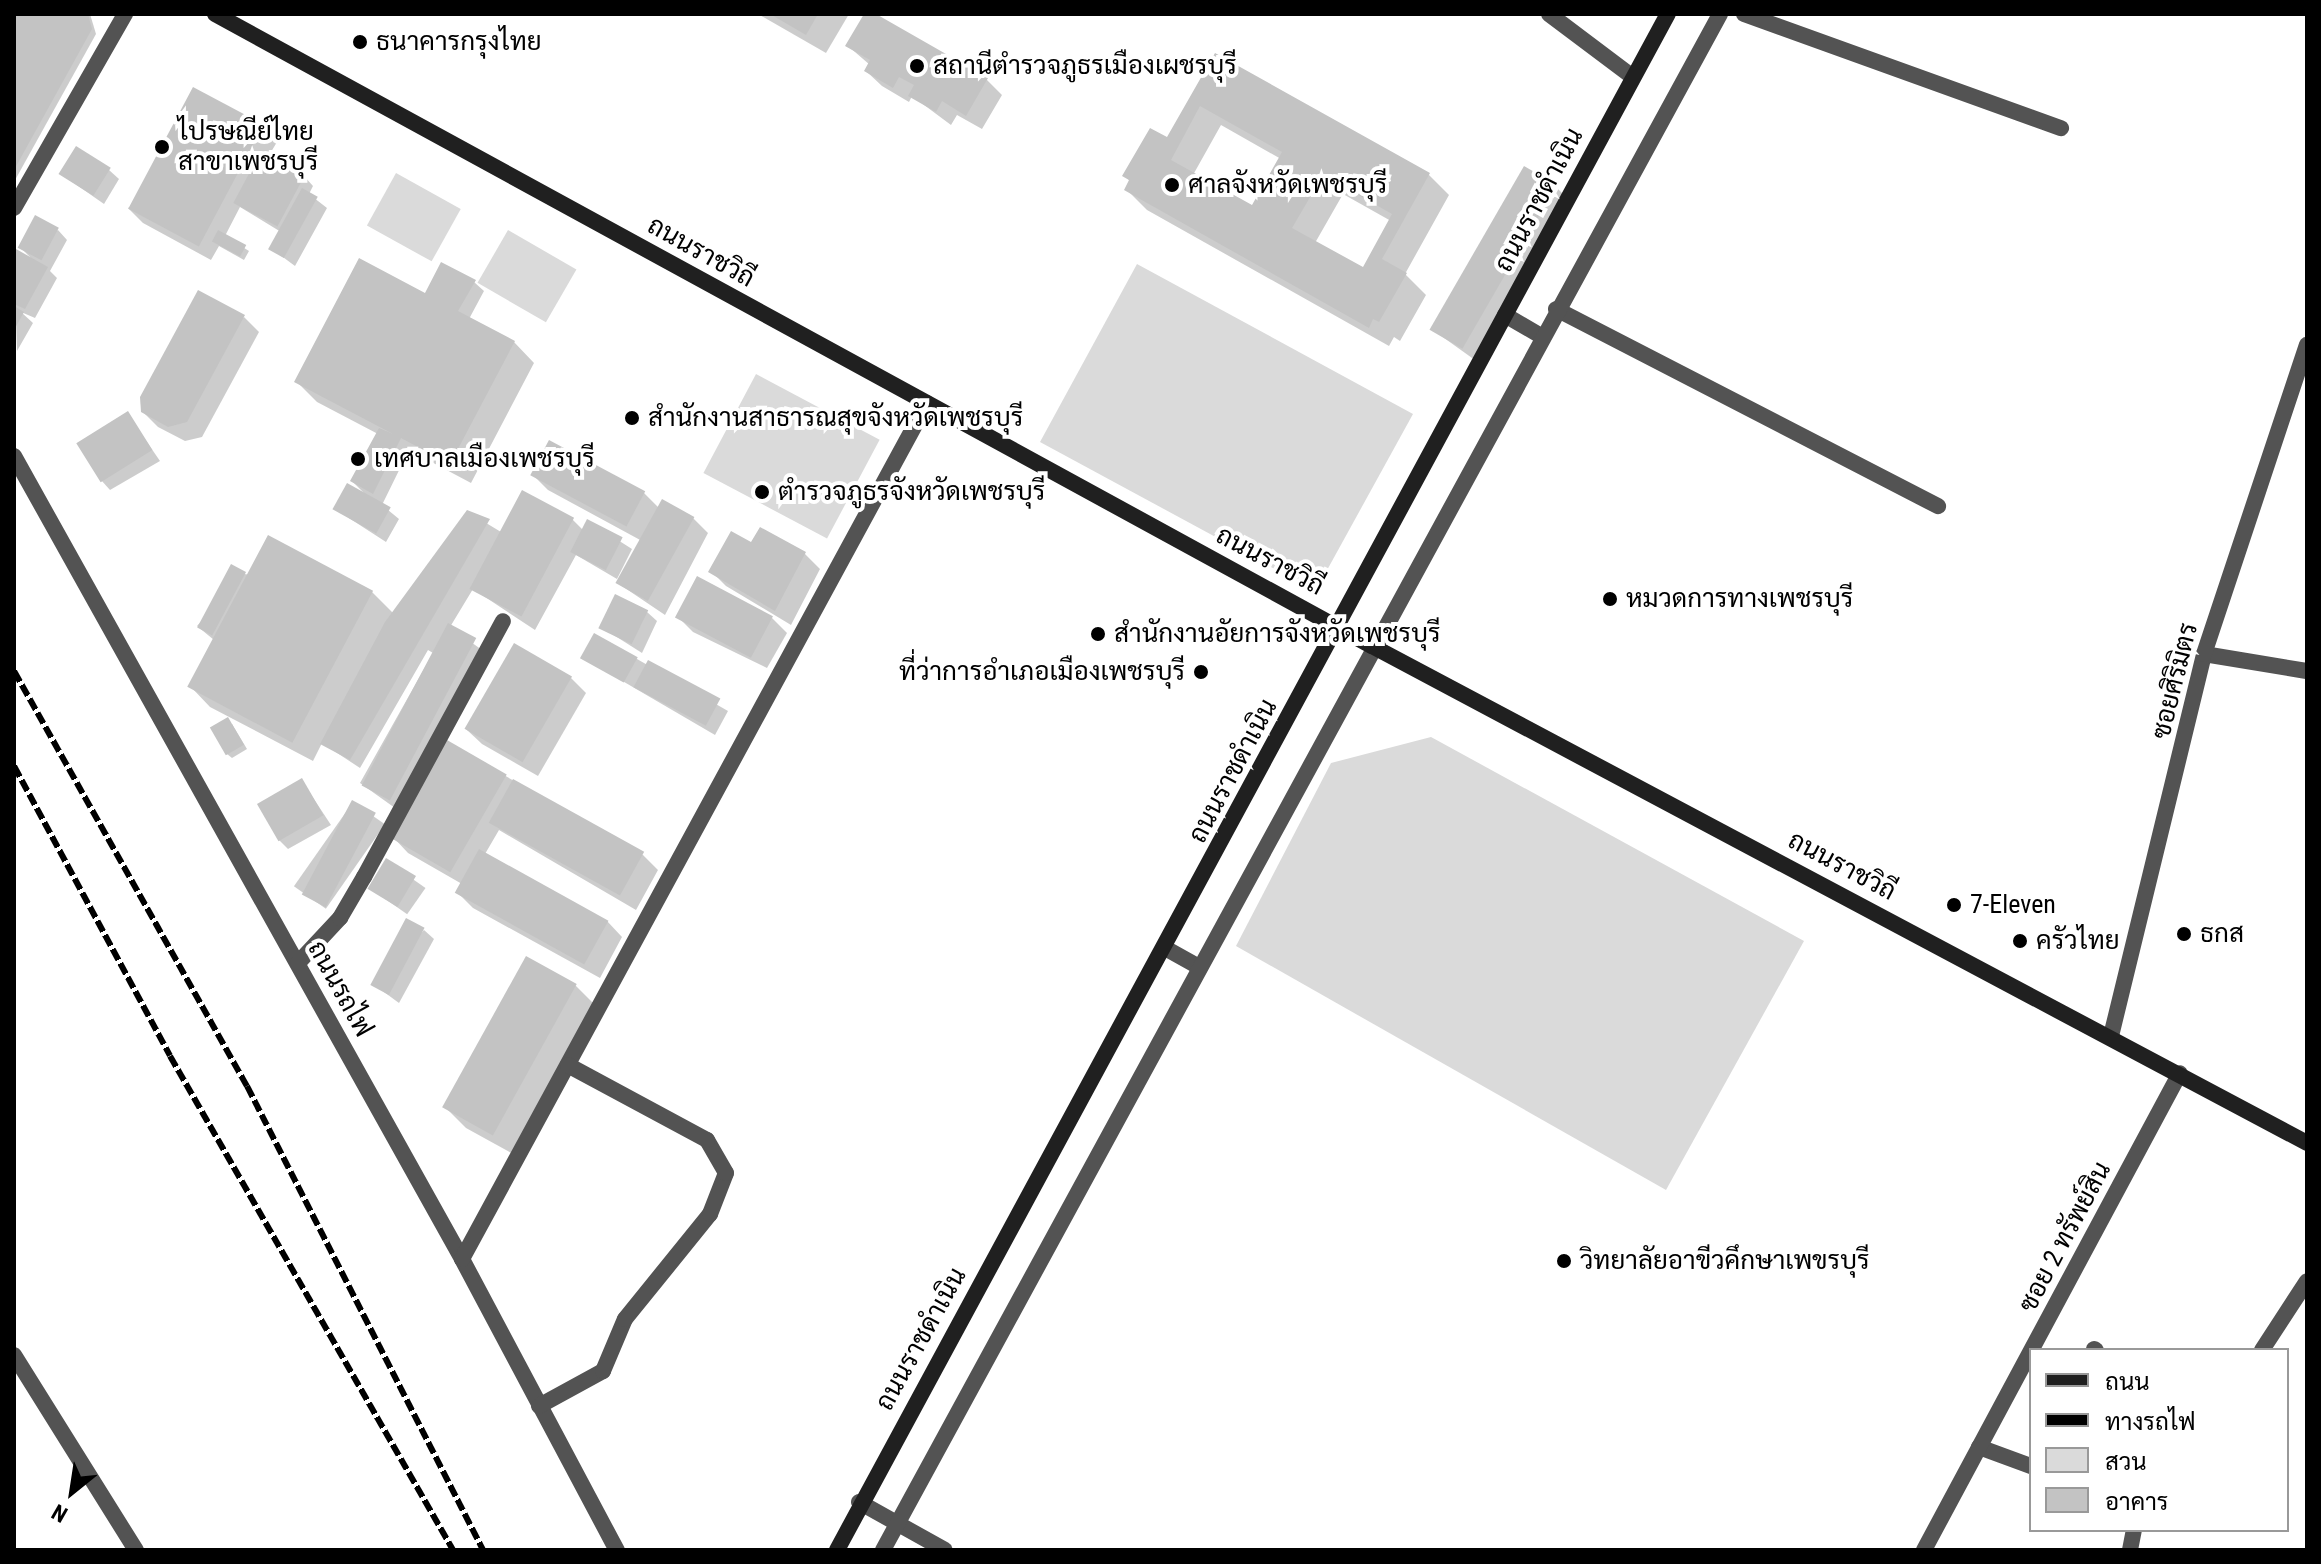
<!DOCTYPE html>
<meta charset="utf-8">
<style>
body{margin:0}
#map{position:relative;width:2321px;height:1564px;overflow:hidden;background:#fff;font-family:"Roboto Condensed",Sarabun,sans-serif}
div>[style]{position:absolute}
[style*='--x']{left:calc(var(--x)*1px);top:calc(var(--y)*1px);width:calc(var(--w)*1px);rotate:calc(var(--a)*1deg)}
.green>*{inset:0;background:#dadada;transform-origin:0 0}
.shadow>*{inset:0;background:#0003;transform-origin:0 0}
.building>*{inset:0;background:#c3c3c3;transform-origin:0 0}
.street>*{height:16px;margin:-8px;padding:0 8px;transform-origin:8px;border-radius:8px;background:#535353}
.secondary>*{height:16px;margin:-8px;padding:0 8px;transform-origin:8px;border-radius:8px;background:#202020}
.rail>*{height:6px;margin-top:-3px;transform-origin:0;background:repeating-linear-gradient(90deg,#000 0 12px,transparent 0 16px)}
.dots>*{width:22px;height:22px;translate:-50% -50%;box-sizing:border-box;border:4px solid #fff;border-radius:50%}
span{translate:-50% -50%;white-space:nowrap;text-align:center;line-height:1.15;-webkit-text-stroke:8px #fff;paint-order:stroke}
.poi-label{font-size:26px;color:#000}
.left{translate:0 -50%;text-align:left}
.right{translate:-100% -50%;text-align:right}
.street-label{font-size:26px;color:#000}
.frame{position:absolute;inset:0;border:16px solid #000;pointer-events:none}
.legend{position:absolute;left:2029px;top:1348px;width:260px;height:184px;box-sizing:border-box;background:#fff;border:2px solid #999;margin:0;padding:10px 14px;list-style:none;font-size:24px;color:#000}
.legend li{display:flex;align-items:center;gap:16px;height:40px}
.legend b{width:40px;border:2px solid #999}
.north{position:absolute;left:32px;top:1452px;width:80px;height:80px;-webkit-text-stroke:6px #fff;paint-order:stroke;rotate:210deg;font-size:22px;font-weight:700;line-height:32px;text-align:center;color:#000}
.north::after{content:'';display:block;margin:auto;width:28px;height:36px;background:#000;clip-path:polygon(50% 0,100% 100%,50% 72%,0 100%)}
</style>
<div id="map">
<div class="green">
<i style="left:396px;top:173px;width:74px;height:60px;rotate:29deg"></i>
<i style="left:508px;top:230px;width:79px;height:61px;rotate:30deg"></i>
<i style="clip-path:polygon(1137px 264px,1413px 414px,1326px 572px,1297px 581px,1040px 442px)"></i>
<i style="left:756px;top:374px;width:140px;height:112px;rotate:28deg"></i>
<i style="clip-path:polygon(1431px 737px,1804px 941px,1666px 1190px,1236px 946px,1331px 763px)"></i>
</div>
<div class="shadow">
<i style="clip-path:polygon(14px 14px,90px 14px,96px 34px,14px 182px)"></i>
<i style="clip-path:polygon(758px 14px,849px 14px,826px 53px)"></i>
<i style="clip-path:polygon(866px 14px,987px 80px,1002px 95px,982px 129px,957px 115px,951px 125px,912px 96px,909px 102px,882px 86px,866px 71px,870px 65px,848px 46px)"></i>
<i style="clip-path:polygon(evenodd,1215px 56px,1429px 175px,1449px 195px,1405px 274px,1426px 295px,1400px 341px,1394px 337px,1389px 346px,1147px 210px,1127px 190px,1131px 182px,1125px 176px,1168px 140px,1215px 56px,1221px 125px,1281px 159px,1253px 208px,1193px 175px,1221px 125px,1215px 56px,1343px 194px,1391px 221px,1364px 270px,1315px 243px,1343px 194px)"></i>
<i style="clip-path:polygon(261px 127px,277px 142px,268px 157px,304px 176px,313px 186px,309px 194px,327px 208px,295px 266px,272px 249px,281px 232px,240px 207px,225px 236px,249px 251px,244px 260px,219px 246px,211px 260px,143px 223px,128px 208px)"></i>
<i style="clip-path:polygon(109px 170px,119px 179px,104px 204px,61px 174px)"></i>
<i style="clip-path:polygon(1555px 186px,1570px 201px,1479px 363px,1433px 330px)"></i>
<i style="clip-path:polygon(58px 230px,67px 240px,50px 271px,57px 278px,35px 318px,21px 312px,33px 323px,17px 351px,14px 257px,17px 252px,31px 258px,20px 247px)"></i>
<i style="clip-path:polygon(474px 282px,484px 291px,469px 319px,514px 342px,534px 363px,471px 483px,409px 450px,382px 505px,399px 519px,386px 542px,335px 509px,366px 495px,352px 481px,378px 434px,317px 402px,297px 382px)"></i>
<i style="clip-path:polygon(244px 317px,259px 332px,202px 437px,185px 441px,158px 427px,143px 412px)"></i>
<i style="clip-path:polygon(127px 413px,160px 461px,110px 490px,101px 480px)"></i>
<i style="clip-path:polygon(533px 475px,644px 493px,659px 508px,693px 518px,708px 533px,665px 615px,619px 584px,642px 541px,548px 490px)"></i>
<i style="clip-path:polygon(468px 512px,501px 532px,572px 519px,583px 530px,588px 521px,632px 549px,617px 579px,576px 555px,535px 630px,473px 589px,450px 627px,489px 655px,402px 813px,360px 783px,433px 653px,428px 650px,360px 768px,322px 743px,313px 761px,210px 707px,190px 686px,214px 640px,197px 626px,244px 574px,371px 591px,394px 614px)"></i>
<i style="clip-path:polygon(761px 530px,805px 554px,820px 569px,791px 625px,726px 586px,711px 571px,752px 545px)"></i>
<i style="clip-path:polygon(647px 612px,657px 621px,642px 653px,601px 627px)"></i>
<i style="clip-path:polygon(770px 616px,787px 633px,767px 668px,693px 632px,678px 617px)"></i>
<i style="clip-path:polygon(583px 658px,637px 659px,728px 711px,715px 735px)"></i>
<i style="clip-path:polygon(571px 678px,586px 693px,538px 776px,482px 744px,466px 729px)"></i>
<i style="clip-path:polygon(232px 724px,247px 749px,232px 758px,227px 754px)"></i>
<i style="clip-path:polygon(448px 743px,643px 855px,658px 870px,636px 910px,499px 830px,485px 854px,607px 921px,622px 937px,600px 978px,473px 908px,458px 893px,462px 884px,408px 853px,393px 837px)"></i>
<i style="clip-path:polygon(302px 781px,331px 825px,288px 849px,278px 839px)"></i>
<i style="left:353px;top:802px;width:39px;height:103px;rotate:35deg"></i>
<i style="left:387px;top:861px;width:47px;height:32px;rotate:35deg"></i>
<i style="clip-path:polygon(424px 930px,434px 939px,399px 1003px,373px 984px)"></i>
<i style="clip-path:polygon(527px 959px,576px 986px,596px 1006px,515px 1155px,466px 1128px,446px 1108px)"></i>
</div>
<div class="building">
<i style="clip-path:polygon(14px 14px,88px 14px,92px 29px,14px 170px)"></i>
<i style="clip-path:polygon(770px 14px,818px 14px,806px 35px)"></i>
<i style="clip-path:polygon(864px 14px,876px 14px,988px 78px,966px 116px,942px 101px,936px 112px,908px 96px,914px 85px,899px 77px,893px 88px,864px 71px,870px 60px,845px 46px)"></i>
<i style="clip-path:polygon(evenodd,1215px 53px,1430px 173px,1382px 259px,1407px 273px,1379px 322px,1373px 319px,1369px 328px,1124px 190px,1129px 180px,1122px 176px,1150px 128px,1167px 137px,1215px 53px,1200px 106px,1282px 152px,1252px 205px,1171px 160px,1200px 106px,1215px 53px,1323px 175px,1392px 214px,1363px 267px,1292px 228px,1323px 175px)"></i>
<i style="left:193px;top:87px;width:80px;height:138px;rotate:28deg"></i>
<i style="left:76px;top:146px;width:41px;height:33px;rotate:32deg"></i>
<i style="left:261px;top:151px;width:50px;height:59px;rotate:28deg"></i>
<i style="left:1524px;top:166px;width:38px;height:189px;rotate:30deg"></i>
<i style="left:302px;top:188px;width:18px;height:70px;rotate:29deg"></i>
<i style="left:35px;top:215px;width:27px;height:37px;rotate:28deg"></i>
<i style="left:218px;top:230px;width:32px;height:13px;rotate:28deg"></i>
<i style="clip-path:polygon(16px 249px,48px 267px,25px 309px,14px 304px)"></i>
<i style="clip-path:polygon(359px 258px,425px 293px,441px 262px,476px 280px,458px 311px,515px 341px,450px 464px,401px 438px,373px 494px,350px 481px,379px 428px,393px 434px,294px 382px)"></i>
<i style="clip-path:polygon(198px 290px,245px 315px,187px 422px,168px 427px,141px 412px,140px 397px)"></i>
<i style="clip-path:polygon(14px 306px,24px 312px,14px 330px)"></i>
<i style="left:128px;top:411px;width:46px;height:61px;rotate:58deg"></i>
<i style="left:549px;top:440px;width:109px;height:40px;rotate:28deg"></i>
<i style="left:347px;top:483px;width:50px;height:30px;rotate:29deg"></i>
<i style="left:522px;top:490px;width:59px;height:112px;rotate:28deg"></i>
<i style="left:662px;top:499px;width:37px;height:96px;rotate:29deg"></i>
<i style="clip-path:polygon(467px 510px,490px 519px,350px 760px,320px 744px,385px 622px)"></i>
<i style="left:587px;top:519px;width:40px;height:37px;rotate:27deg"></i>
<i style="clip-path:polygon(760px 527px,806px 552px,775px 611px,708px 572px,731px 531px,751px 542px)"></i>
<i style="left:268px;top:535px;width:119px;height:172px;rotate:28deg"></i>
<i style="left:231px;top:564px;width:17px;height:72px;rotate:28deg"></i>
<i style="left:697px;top:576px;width:86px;height:47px;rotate:28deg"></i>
<i style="left:615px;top:594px;width:37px;height:38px;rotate:26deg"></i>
<i style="left:448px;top:623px;width:32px;height:184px;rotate:28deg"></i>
<i style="left:594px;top:633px;width:50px;height:29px;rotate:29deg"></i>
<i style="left:514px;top:643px;width:67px;height:99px;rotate:30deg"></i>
<i style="left:648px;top:660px;width:82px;height:31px;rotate:28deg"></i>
<i style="left:228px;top:717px;width:32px;height:21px;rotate:60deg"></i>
<i style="left:447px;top:740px;width:69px;height:113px;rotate:30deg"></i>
<i style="left:302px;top:778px;width:43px;height:52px;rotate:60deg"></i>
<i style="left:513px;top:779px;width:150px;height:50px;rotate:29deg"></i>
<i style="left:352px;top:800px;width:27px;height:107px;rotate:28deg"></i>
<i style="left:479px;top:849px;width:148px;height:50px;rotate:29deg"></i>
<i style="left:386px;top:858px;width:35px;height:36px;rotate:31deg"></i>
<i style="left:406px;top:918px;width:21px;height:76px;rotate:28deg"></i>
<i style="left:526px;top:956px;width:58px;height:173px;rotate:29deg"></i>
</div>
<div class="street">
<i style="--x:1549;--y:14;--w:105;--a:36.9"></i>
<i style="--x:1744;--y:14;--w:337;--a:19.8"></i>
<i style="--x:14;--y:208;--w:224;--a:-60.2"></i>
<i style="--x:1556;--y:309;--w:430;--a:27.3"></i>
<i style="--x:1505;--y:315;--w:42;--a:30.3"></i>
<i style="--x:14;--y:456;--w:920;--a:60.84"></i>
<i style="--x:462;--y:1259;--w:330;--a:62"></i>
<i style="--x:2204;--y:654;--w:104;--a:9.4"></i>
<i style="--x:1165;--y:948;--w:39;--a:29"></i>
<i style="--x:298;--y:963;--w:62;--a:-47"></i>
<i style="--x:340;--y:918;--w:48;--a:-59.7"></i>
<i style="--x:364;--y:877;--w:291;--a:-61.5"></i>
<i style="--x:2111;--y:1036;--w:393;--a:-76.3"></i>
<i style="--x:2204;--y:654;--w:326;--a:-71.6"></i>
<i style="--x:462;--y:1259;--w:974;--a:-61.49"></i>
<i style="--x:2094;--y:1349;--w:2;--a:27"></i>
<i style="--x:2262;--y:1350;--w:82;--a:-56.9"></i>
<i style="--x:14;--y:1355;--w:230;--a:58"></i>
<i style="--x:539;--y:1406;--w:73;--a:-28.7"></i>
<i style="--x:603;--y:1371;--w:56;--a:-67.1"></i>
<i style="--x:625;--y:1319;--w:135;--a:-51"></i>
<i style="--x:710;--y:1214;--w:44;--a:-68.7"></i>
<i style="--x:726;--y:1173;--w:38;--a:-120"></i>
<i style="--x:707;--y:1140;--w:158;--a:-151.7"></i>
<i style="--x:1979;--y:1447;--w:55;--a:20.1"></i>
<i style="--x:859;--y:1502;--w:98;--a:29.2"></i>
<i style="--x:883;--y:1550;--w:1749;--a:-61.41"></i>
<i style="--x:1924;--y:1550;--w:541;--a:-61.78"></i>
<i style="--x:2130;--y:1550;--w:20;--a:-79"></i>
</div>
<div class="secondary">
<i style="--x:215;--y:14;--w:1318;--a:28.65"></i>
<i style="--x:1372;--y:646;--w:1059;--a:27.99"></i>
<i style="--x:837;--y:1550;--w:1746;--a:-61.59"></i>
</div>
<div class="rail">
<i style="--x:14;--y:671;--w:476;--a:60.7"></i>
<i style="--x:247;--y:1086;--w:521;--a:63.04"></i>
<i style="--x:14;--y:766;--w:329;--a:61.7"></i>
<i style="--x:170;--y:1056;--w:569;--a:60.19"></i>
</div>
<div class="dots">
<i style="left:360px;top:42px;background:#000"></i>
<i style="left:917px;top:66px;background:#000"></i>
<i style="left:162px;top:147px;background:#000"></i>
<i style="left:1172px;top:185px;background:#000"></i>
<i style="left:632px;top:418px;background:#000"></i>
<i style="left:358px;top:459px;background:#000"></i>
<i style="left:762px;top:492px;background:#000"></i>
<i style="left:1610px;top:599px;background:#000"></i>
<i style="left:1098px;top:634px;background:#000"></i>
<i style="left:1201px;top:672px;background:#000"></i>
<i style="left:1954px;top:905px;background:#000"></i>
<i style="left:2184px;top:934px;background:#000"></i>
<i style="left:2020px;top:941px;background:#000"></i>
<i style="left:1564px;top:1261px;background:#000"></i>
</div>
<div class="poi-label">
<span class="left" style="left:376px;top:42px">ธนาคารกรุงไทย</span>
<span class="left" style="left:933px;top:66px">สถานีตำรวจภูธรเมืองเผชรบุรี</span>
<span class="left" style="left:178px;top:147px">ไปรษณีย์ไทย<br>สาขาเพชรบุรี</span>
<span class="left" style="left:1188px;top:185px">ศาลจังหวัดเพชรบุรี</span>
<span class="left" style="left:648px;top:418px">สำนักงานสาธารณสุขจังหวัดเพชรบุรี</span>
<span class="left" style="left:374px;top:459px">เทศบาลเมืองเพชรบุรี</span>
<span class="left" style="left:778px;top:492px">ตำรวจภูธรจังหวัดเพชรบุรี</span>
<span class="left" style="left:1626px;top:599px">หมวดการทางเพชรบุรี</span>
<span class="left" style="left:1114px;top:634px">สำนักงานอัยการจังหวัดเพชรบุรี</span>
<span class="right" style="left:1185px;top:672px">ที่ว่าการอำเภอเมืองเพชรบุรี</span>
<span class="left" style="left:1970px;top:905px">7-Eleven</span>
<span class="left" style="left:2200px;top:934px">ธกส</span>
<span class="left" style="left:2036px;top:941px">ครัวไทย</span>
<span class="left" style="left:1580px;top:1261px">วิทยาลัยอาขีวคึกษาเพขรบุรี</span>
</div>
<div class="street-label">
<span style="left:1539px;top:200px;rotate:-62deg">ถนนราชดำเนิน</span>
<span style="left:701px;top:252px;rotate:29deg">ถนนราชวิถี</span>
<span style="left:1270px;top:561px;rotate:28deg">ถนนราชวิถี</span>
<span style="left:2175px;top:681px;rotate:-76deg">ซอยศิริมิตร</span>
<span style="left:1233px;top:771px;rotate:-62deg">ถนนราชดำเนิน</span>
<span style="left:1842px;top:866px;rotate:28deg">ถนนราชวิถี</span>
<span style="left:340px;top:989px;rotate:61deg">ถนนรถไฟ</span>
<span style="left:2065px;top:1237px;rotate:-62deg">ซอย 2 ทรัพย์สิน</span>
<span style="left:921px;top:1339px;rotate:-61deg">ถนนราชดำเนิน</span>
</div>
<div class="frame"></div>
<ul class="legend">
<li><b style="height:10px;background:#202020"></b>ถนน</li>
<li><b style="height:10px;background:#000"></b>ทางรถไฟ</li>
<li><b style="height:22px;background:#dadada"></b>สวน</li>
<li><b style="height:22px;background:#c3c3c3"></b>อาคาร</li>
</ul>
<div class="north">N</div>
</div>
